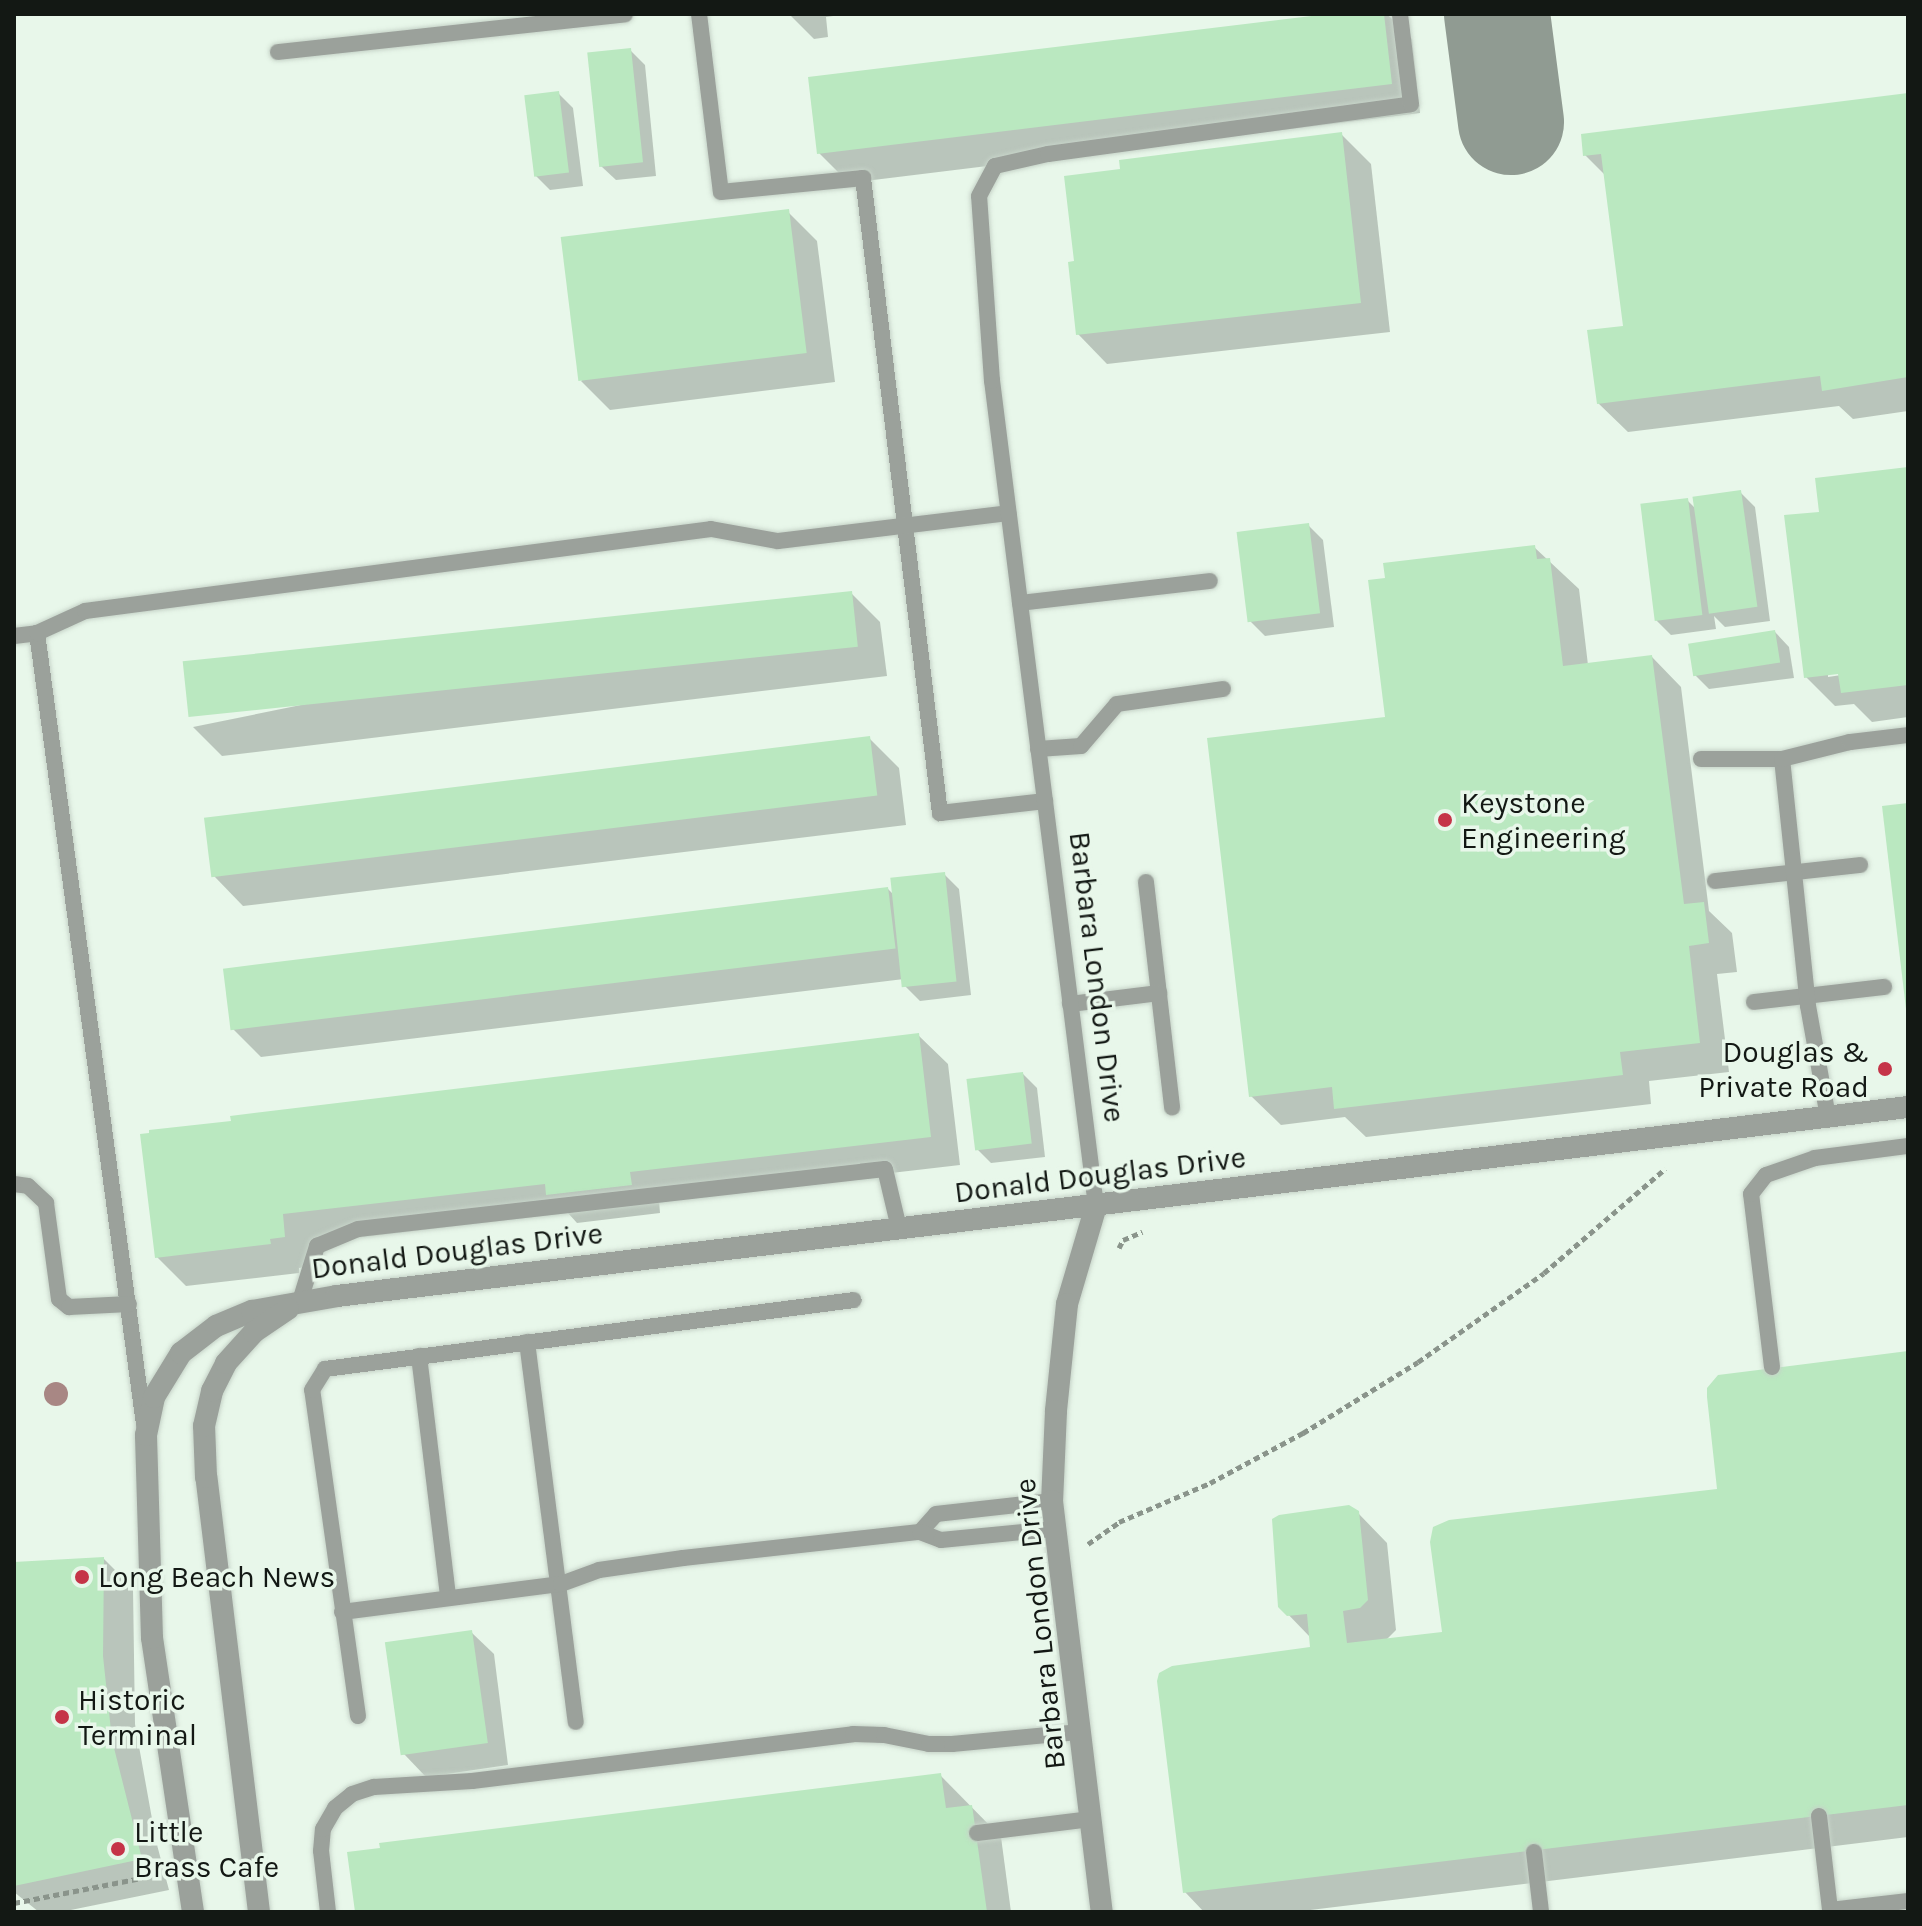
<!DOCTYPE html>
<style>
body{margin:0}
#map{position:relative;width:1922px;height:1926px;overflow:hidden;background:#e8f7ea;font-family:Karla,sans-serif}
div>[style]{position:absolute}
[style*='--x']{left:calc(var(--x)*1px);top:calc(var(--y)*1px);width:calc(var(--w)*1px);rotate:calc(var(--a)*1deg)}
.shadow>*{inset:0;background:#0003}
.taxiway>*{height:106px;margin:-53px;padding:0 53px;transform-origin:53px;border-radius:53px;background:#909b92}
.building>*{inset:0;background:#bae8c0;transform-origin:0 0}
.path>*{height:5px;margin-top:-2.5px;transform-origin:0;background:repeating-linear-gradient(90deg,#8a948b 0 6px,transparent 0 10px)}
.roads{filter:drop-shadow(0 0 2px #c6d3c8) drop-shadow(0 0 2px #c6d3c8)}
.service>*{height:16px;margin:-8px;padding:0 8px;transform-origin:8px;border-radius:8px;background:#9ba19b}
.tertiary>*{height:22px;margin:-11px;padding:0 11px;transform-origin:11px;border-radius:11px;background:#9ba19b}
.trees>*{width:24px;height:24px;margin:-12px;border-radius:50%;background:#a88784}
.dots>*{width:22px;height:22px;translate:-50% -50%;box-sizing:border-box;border:4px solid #e8f7ea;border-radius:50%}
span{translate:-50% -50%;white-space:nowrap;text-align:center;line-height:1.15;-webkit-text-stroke:7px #e8f7ea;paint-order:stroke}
.poi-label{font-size:30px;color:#131814}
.left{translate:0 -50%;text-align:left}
.right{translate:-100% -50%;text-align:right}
.street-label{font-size:30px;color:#131814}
.frame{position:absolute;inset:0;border:16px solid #131814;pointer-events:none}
</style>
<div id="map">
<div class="shadow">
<i style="clip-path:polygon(789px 14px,848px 14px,826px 17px,828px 37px,814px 39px)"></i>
<i style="clip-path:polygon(1345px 14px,1387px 14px,1412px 39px,1420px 113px,849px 183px,819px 153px)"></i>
<i style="clip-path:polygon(630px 50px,645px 65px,656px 176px,616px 180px,601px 166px)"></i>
<i style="clip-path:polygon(558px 93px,573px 108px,583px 186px,550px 190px,535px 175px)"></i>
<i style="clip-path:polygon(1908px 95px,1908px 411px,1853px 419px,1839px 406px,1628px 432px,1598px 403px,1625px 327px,1606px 176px,1585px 155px)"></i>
<i style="clip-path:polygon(1341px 134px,1371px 164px,1390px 332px,1107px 364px,1078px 334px)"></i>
<i style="clip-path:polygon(788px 212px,817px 241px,835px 382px,610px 410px,581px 381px)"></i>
<i style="clip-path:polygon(evenodd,1908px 469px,1908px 717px,1872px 722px,1854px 704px,1835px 706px,1806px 677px,1821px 513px,1908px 469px,1828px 673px,1848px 674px,1828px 677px,1828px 673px)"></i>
<i style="clip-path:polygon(1740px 492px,1755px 507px,1770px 621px,1725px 627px,1714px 616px,1716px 629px,1671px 635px,1656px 620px,1687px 500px,1697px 510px)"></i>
<i style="clip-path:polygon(1308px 525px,1323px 540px,1334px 627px,1265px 636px,1250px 621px)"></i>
<i style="clip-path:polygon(1534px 547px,1579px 589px,1588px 665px,1652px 657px,1681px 687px,1709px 911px,1732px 933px,1737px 972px,1717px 974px,1729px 1072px,1649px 1081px,1651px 1104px,1366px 1137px,1345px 1117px,1281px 1125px,1251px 1096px,1387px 719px)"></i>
<i style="clip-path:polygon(851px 593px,880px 622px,887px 676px,222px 756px,193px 727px)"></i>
<i style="clip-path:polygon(1775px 632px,1789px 647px,1794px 678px,1709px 689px,1694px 674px)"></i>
<i style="clip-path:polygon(869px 738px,899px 768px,906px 825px,243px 906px,214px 876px)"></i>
<i style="clip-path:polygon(944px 874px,959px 889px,971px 995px,920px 1001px,905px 986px,904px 979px,261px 1057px,232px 1028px,888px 889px,894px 895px)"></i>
<i style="clip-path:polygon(918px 1035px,948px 1064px,960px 1165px,659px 1200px,660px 1213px,577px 1223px,568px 1213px,311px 1243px,313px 1266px,299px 1268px,299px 1273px,186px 1286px,157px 1257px,234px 1122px)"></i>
<i style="clip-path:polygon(1023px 1074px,1037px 1088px,1045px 1157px,991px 1163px,976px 1148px)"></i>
<i style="clip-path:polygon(1908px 1354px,1908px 1837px,1294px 1912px,1204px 1912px,1185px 1892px,1312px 1649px,1311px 1638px,1280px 1606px,1274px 1520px,1358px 1513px,1387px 1543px,1396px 1630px,1386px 1640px,1444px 1634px,1719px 1490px)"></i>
<i style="clip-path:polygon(104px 1559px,133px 1588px,135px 1724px,156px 1841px,169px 1890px,61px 1912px,39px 1912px,14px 1892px,14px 1564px)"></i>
<i style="clip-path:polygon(471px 1632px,494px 1654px,508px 1765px,426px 1777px,404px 1754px)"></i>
<i style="clip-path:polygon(940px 1775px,1001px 1837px,1011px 1912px,357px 1912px)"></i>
</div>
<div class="taxiway">
<i style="--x:1497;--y:14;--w:109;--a:82.6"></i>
</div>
<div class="building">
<i style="clip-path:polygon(1328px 14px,1384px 14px,1392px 84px,817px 154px,808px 77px)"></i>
<i style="left:631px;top:48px;width:115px;height:44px;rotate:84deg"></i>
<i style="left:559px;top:91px;width:82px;height:35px;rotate:83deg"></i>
<i style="clip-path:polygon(1908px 93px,1908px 377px,1822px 391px,1820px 376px,1597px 404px,1587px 330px,1623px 326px,1601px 154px,1583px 156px,1581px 134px)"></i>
<i style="clip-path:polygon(1342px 132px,1361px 303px,1076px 335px,1068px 262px,1074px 261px,1064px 176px,1120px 169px,1119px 160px)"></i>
<i style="left:789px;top:209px;width:145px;height:230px;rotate:83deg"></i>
<i style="clip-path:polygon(1908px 467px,1908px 685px,1841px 693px,1838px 674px,1804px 678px,1784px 515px,1819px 512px,1815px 478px)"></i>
<i style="left:1741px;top:490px;width:118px;height:49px;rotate:82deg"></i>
<i style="left:1688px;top:498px;width:118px;height:48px;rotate:83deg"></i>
<i style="left:1309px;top:523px;width:91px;height:73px;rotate:83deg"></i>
<i style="clip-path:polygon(1535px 545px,1537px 559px,1550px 558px,1563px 666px,1652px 655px,1684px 904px,1704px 902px,1709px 943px,1689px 946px,1700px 1043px,1620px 1052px,1623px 1075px,1334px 1109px,1332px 1087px,1249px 1097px,1207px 738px,1385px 717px,1368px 580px,1385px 578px,1383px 563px)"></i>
<i style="left:852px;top:591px;width:56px;height:673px;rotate:84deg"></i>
<i style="left:1775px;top:630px;width:33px;height:88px;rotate:81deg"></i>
<i style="left:870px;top:736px;width:60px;height:671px;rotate:83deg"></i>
<i style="clip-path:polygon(1908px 803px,1908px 1009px,1906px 1009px,1882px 806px)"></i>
<i style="left:945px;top:872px;width:110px;height:55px;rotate:84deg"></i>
<i style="left:888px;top:887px;width:62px;height:670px;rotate:83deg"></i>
<i style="clip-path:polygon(919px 1033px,931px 1137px,630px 1172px,632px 1185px,546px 1195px,545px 1184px,283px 1214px,285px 1237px,270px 1239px,271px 1244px,155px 1258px,140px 1134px,149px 1133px,149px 1130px,231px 1121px,230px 1116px)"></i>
<i style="left:1023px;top:1072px;width:72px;height:57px;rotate:83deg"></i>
<i style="clip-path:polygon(1908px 1351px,1908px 1805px,1183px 1893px,1157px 1681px,1159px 1673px,1172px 1666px,1310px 1647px,1307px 1614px,1287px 1616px,1278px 1607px,1272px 1519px,1279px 1515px,1349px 1505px,1359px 1511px,1368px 1600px,1360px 1608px,1343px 1611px,1347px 1643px,1442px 1632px,1430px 1542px,1433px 1527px,1449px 1520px,1717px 1489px,1707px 1397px,1707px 1388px,1718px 1375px)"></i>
<i style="clip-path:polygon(104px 1557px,103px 1656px,112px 1740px,142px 1859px,14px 1886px,14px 1562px)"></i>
<i style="left:472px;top:1630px;width:114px;height:88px;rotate:82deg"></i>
<i style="clip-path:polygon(941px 1773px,946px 1808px,972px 1805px,987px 1912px,355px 1912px,347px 1852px,380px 1848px,379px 1843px)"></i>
</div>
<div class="path">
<i style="--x:1119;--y:1248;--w:9;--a:-63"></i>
<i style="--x:1123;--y:1240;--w:21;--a:-23"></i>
<i style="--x:1088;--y:1544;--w:38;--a:-35"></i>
<i style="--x:1119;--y:1522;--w:99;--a:-23.2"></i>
<i style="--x:1210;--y:1483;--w:106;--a:-28.3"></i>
<i style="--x:1303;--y:1433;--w:135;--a:-31.7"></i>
<i style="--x:1418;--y:1362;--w:154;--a:-35.2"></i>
<i style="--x:1544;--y:1273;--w:160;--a:-40.7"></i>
<i style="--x:14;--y:1903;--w:136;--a:-11.1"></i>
</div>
<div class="roads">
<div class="service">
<i style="--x:699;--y:14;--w:179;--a:83"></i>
<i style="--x:721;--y:192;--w:143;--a:-5.6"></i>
<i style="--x:863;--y:178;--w:640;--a:83.09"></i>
<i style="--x:940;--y:813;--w:106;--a:-6.5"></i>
<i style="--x:278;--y:52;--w:349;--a:-6.2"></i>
<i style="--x:1020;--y:603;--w:191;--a:-6.6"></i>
<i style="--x:37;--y:633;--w:798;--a:82.3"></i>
<i style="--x:14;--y:636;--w:23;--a:-7"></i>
<i style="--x:37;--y:633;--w:53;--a:-24.6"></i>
<i style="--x:85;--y:611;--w:631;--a:-7.46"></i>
<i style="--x:711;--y:529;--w:68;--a:10.2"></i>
<i style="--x:778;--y:541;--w:232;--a:-6.9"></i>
<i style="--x:1038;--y:749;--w:43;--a:-4"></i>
<i style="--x:1081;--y:746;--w:55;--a:-49.4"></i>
<i style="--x:1117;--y:704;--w:107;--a:-8.1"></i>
<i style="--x:1701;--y:759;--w:81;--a:0"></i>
<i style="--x:1715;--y:881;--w:146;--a:-6.3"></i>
<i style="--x:1146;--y:882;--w:227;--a:83.4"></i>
<i style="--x:1754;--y:1002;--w:131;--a:-6.6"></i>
<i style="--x:1070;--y:1004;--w:90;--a:-7"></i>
<i style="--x:1828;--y:1117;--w:113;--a:-100.2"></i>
<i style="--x:1808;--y:1006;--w:248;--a:-96"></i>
<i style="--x:1782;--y:759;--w:70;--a:-14"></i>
<i style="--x:1850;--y:742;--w:58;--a:-6.9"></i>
<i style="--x:14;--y:1184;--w:14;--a:8"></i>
<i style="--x:28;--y:1186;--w:25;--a:43"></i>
<i style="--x:46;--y:1203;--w:97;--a:82.3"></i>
<i style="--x:59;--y:1299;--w:13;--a:39"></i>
<i style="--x:69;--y:1307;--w:60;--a:-2.9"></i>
<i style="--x:1096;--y:1206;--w:832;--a:-97.18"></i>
<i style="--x:992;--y:381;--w:185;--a:-94"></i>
<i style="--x:979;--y:196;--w:34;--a:-62"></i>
<i style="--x:995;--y:166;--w:54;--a:-12.8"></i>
<i style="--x:1048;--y:154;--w:366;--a:-7.8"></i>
<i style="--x:1411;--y:104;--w:91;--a:-97"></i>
<i style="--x:300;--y:1301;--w:58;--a:-72.8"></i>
<i style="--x:317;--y:1246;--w:44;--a:-22.5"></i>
<i style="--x:358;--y:1229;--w:530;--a:-6.5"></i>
<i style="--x:885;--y:1169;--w:61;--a:76.7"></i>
<i style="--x:527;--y:1342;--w:383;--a:82.7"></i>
<i style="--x:419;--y:1356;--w:243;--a:83.1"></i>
<i style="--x:1772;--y:1367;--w:174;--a:-96.9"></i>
<i style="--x:1751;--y:1194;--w:24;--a:-52"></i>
<i style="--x:1766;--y:1175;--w:52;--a:-19.1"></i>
<i style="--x:1815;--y:1158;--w:94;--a:-7.4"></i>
<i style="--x:920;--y:1532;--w:24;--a:-48"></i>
<i style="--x:936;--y:1514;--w:117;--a:-6.4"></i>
<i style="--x:342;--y:1612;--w:221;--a:-7.3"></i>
<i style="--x:561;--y:1584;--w:40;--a:-20.2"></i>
<i style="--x:599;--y:1570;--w:85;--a:-8.1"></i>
<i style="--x:683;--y:1558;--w:238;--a:-6.3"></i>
<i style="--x:920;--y:1532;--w:22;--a:21"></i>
<i style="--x:941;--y:1540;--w:114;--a:-5.6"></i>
<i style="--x:358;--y:1716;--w:329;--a:-98"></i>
<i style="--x:312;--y:1390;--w:25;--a:-58"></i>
<i style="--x:325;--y:1369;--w:533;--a:-7.43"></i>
<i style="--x:1819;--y:1816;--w:95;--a:83.3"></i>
<i style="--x:1830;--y:1910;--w:79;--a:-6.6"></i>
<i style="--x:977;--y:1833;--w:115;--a:-7"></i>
<i style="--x:1534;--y:1852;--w:60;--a:83.3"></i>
<i style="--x:328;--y:1912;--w:61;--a:-96.5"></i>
<i style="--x:321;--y:1851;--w:22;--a:-85"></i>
<i style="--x:323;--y:1829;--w:24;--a:-60"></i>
<i style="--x:335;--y:1808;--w:22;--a:-39"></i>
<i style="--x:352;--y:1794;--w:23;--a:-18"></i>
<i style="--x:374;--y:1787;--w:98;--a:-3.5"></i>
<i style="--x:472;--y:1781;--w:384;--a:-7"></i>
<i style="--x:853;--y:1734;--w:31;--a:2"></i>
<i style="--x:884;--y:1735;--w:46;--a:11.3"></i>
<i style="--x:929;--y:1744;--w:23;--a:0"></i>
<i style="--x:952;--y:1744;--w:129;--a:-5.4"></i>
</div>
<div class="tertiary">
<i style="--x:1096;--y:1206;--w:102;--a:106.5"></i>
<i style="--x:1067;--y:1304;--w:108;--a:95.9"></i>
<i style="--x:1056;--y:1411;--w:90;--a:92.5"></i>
<i style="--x:1052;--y:1501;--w:414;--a:83.1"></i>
<i style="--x:193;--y:1912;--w:277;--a:-98.5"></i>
<i style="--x:152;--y:1638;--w:203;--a:-91.7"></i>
<i style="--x:146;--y:1435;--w:39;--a:-78"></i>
<i style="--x:154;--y:1397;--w:52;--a:-58.5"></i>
<i style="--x:181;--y:1353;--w:44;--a:-37.6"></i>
<i style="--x:216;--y:1326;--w:39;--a:-23"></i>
<i style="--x:252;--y:1311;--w:86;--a:-10"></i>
<i style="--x:337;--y:1296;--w:1582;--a:-6.86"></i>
<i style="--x:259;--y:1912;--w:438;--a:-96.9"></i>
<i style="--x:206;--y:1477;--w:51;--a:-92.2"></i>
<i style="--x:204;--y:1426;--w:36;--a:-77"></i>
<i style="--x:212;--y:1391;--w:31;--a:-63"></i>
<i style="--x:226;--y:1363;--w:42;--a:-47.9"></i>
<i style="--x:254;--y:1332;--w:41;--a:-34.1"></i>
</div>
</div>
<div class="trees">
<i style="left:56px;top:1394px"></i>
</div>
<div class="dots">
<i style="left:1445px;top:820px;background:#c53448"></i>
<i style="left:1885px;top:1069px;background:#c53448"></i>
<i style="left:82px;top:1577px;background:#c53448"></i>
<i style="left:62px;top:1717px;background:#c53448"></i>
<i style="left:118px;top:1849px;background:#c53448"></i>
</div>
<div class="poi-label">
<span class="left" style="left:1461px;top:820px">Keystone<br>Engineering</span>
<span class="right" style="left:1869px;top:1069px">Douglas &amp;<br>Private Road</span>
<span class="left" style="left:98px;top:1577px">Long Beach News</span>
<span class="left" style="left:78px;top:1717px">Historic<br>Terminal</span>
<span class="left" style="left:134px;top:1849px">Little<br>Brass Cafe</span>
</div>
<div class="street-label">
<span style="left:1097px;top:977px;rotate:83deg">Barbara London Drive</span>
<span style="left:1100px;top:1175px;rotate:-7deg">Donald Douglas Drive</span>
<span style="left:457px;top:1251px;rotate:-7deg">Donald Douglas Drive</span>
<span style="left:1040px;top:1624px;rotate:-96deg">Barbara London Drive</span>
</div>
<div class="frame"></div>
</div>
